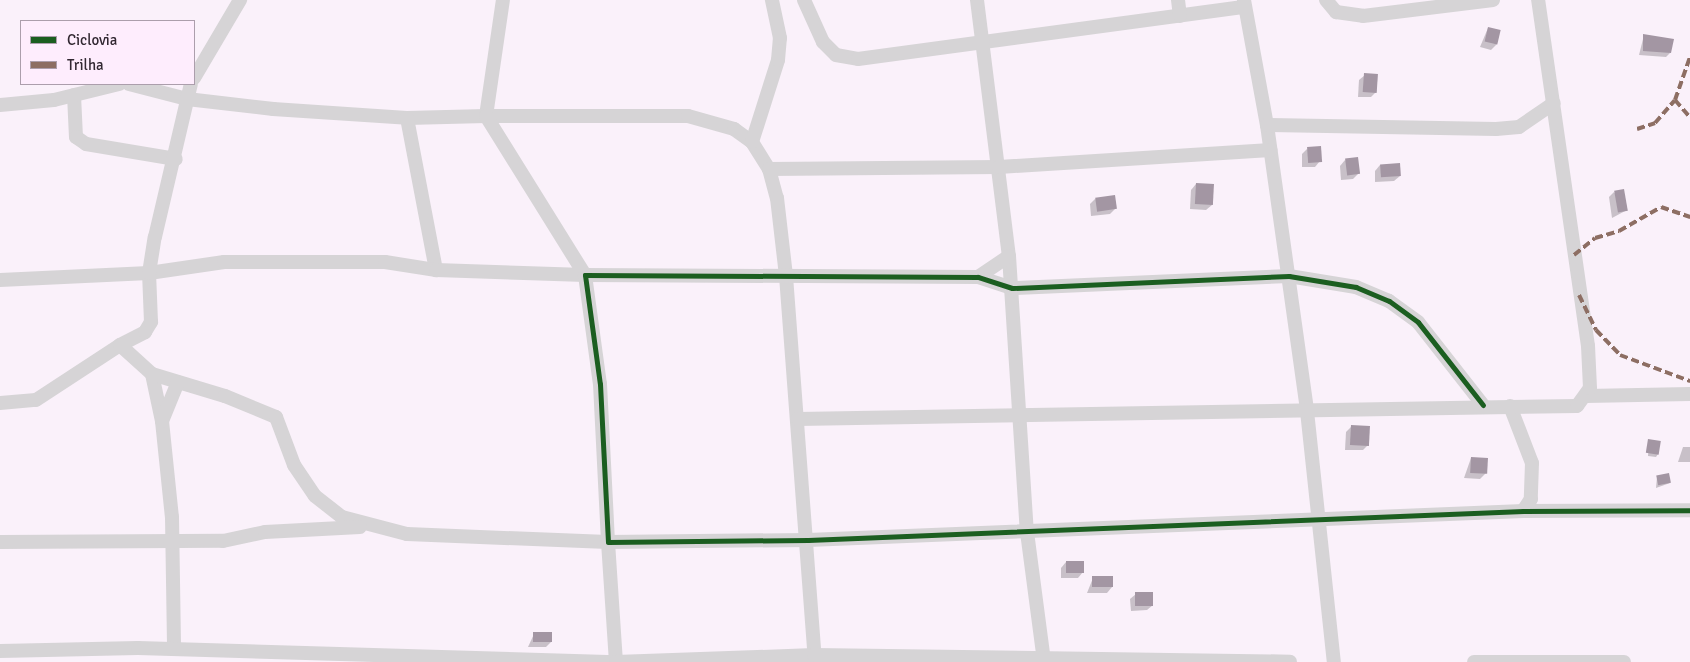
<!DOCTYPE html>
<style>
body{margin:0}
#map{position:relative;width:1690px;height:662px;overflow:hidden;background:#faf1fa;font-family:Signika,sans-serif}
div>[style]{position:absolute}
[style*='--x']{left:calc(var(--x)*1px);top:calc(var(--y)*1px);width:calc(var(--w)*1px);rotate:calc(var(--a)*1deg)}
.shadow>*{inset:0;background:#0003}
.building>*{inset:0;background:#a396a3;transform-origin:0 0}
.street>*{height:14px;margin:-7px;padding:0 7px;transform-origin:7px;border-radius:7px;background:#d6d4d6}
.quiet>*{height:4px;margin-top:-2px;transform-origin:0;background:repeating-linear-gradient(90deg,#8d6e63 0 8px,transparent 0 12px)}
.cycleway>*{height:5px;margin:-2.5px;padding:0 2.5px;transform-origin:2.5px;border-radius:2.5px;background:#1b5e20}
span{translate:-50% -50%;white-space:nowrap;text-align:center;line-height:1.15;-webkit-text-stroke:5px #feedfd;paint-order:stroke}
.legend{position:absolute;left:20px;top:20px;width:175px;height:65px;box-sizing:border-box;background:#feedfd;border:1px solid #ac9eac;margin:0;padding:6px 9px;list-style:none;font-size:15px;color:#322832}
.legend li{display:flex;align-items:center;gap:10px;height:25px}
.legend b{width:25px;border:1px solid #ac9eac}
</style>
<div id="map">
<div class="shadow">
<i style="clip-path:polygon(1488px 28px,1497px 44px,1491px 50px,1480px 47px)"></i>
<i style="clip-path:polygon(1644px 35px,1670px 53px,1666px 57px,1639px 55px)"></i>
<i style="clip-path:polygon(1365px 75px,1377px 91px,1371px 97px,1358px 97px,1359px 80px)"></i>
<i style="clip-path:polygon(1307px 149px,1320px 161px,1315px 167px,1302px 167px,1302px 154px)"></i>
<i style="clip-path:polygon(1345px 160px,1359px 173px,1353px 179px,1341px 180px,1340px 166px)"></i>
<i style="clip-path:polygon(1380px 165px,1400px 176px,1394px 181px,1375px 182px,1375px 171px)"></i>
<i style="clip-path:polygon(1196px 184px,1212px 205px,1206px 210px,1190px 209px,1191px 190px)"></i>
<i style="clip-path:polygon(1614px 192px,1627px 210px,1612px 218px,1609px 197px)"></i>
<i style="clip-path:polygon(1095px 199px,1115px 209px,1110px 214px,1091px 216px,1090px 204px)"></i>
<i style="clip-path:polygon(1351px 427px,1368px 445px,1363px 450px,1345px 450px,1346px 432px)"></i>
<i style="clip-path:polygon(1649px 441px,1658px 454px,1656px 457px,1648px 456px)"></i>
<i style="clip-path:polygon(1683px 447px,1690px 447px,1690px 462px,1678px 462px)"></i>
<i style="clip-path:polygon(1471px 458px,1486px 473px,1480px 479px,1464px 478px)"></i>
<i style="clip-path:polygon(1657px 477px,1670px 483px,1656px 488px)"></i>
<i style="clip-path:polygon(1066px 562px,1083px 572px,1078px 578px,1061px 578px,1061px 568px)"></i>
<i style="clip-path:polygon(1093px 578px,1112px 587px,1107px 593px,1087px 593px)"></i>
<i style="clip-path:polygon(1136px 594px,1153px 605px,1147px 610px,1131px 611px,1130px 599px)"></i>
<i style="clip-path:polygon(534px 634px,551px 642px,546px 647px,528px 647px)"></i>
</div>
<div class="building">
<i style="left:1488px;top:27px;width:13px;height:15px;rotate:13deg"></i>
<i style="clip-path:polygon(1643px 34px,1674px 39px,1671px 53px,1643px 51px)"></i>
<i style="left:1364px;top:73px;width:14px;height:19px;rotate:4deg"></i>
<i style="left:1321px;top:146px;width:16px;height:14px;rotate:86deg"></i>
<i style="left:1358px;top:157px;width:17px;height:13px;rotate:83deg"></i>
<i style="left:1400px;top:163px;width:13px;height:20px;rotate:86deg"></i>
<i style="left:1196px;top:183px;width:18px;height:21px;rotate:3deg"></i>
<i style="left:1624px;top:189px;width:22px;height:10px;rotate:80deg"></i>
<i style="left:1115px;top:195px;width:14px;height:20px;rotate:82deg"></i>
<i style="left:1351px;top:425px;width:19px;height:20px;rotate:3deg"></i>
<i style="left:1648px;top:439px;width:13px;height:14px;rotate:9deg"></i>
<i style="left:1471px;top:457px;width:17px;height:16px;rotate:3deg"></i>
<i style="left:1669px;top:473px;width:10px;height:13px;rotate:79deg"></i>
<i style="left:1066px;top:561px;width:18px;height:12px"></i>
<i style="left:1092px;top:576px;width:21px;height:11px"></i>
<i style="left:1135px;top:592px;width:18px;height:14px"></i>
<i style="left:533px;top:632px;width:19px;height:10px"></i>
</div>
<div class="street">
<i style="--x:804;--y:0;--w:46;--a:65.7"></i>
<i style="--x:823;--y:42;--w:18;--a:45"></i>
<i style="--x:836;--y:55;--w:22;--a:10"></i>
<i style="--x:858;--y:59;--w:390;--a:-7.7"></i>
<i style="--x:977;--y:0;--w:258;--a:82.9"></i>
<i style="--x:1009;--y:256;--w:277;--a:86.3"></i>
<i style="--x:1027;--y:532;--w:131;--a:82.5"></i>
<i style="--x:1178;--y:0;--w:16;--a:83"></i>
<i style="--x:1244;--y:0;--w:127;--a:79.6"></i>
<i style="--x:1267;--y:125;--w:289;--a:82"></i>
<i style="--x:1307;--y:411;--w:252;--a:83.9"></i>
<i style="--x:1326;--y:0;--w:16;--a:50"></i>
<i style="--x:1336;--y:12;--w:27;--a:8"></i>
<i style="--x:1363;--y:16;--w:131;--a:-7"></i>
<i style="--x:194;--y:78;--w:91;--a:-59.5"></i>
<i style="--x:129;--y:84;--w:60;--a:14.5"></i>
<i style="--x:187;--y:99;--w:87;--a:6.6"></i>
<i style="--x:273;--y:109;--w:134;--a:3.8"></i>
<i style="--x:407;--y:118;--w:79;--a:-1.5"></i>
<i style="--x:486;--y:116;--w:117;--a:-81.7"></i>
<i style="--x:74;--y:95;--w:42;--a:87.3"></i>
<i style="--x:76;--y:137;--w:12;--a:35"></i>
<i style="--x:86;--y:144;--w:91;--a:9.5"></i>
<i style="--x:0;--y:105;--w:54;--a:-5.3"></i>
<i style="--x:54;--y:100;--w:67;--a:-13.8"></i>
<i style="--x:486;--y:116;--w:202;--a:0"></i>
<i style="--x:688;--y:116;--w:48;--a:15.8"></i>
<i style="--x:734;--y:129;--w:22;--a:36"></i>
<i style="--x:752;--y:142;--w:32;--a:58"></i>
<i style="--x:769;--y:169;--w:30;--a:75"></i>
<i style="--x:777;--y:198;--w:79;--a:83.4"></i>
<i style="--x:786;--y:276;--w:387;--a:85.7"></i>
<i style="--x:407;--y:118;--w:155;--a:79.2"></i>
<i style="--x:1267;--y:125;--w:229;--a:1"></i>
<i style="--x:1496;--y:129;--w:23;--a:-5"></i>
<i style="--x:1519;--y:127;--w:42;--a:-34.4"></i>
<i style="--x:752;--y:142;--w:86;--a:-72.4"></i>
<i style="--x:778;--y:60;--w:22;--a:-85"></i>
<i style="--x:780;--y:38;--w:39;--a:-102"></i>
<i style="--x:769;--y:169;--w:230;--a:-0.5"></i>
<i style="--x:999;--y:167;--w:272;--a:-3.6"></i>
<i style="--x:978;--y:277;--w:37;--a:-34"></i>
<i style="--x:0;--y:280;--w:149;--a:-2.7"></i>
<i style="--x:149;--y:273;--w:76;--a:-8.3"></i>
<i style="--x:224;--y:262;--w:161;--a:0"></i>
<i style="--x:385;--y:262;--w:52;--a:8.9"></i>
<i style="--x:436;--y:270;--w:149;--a:1.9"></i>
<i style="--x:585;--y:275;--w:187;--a:-121.9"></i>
<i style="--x:120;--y:345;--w:28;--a:-27"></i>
<i style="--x:145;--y:332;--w:12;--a:-59"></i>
<i style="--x:151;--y:322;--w:49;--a:-92.3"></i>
<i style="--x:149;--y:273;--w:36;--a:-81"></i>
<i style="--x:155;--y:237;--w:157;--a:-76.8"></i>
<i style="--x:152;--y:374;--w:48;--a:78"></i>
<i style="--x:162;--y:421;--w:97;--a:84.1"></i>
<i style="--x:172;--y:517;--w:132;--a:89.1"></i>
<i style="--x:1586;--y:396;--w:104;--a:-1.1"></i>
<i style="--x:0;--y:403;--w:36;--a:-5"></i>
<i style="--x:36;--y:400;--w:100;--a:-33.2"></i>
<i style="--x:120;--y:345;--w:43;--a:42.2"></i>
<i style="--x:152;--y:374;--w:76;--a:16.8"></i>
<i style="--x:225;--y:396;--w:55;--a:22.4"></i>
<i style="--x:276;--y:417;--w:51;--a:69.4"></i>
<i style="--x:294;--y:465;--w:37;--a:56"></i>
<i style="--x:315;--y:496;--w:34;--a:38"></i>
<i style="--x:342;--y:517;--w:67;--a:14.7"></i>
<i style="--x:407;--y:534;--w:201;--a:2.3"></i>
<i style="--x:608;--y:542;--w:120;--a:86.2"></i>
<i style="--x:1483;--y:405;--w:105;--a:-128.1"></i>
<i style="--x:1418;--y:322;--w:36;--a:-144"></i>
<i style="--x:1389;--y:301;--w:36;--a:-157"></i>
<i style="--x:1356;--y:287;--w:68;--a:-170.7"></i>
<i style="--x:1289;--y:276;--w:277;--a:177.5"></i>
<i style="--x:1012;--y:288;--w:36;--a:-162"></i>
<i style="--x:978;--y:277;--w:393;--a:-179.7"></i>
<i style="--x:585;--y:275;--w:110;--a:82.2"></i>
<i style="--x:600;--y:384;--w:158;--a:87.1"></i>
<i style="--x:608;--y:542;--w:200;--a:-0.6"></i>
<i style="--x:808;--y:540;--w:716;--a:-2.32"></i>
<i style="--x:1523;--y:511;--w:167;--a:-0.3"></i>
<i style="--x:1510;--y:406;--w:61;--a:68.9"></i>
<i style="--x:1532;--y:463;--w:36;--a:92"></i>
<i style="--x:1531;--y:499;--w:14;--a:124"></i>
<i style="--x:798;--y:419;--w:779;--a:-0.96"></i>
<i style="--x:1577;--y:406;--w:22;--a:-54"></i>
<i style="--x:1590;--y:388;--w:42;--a:-92.7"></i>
<i style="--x:1588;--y:346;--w:350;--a:-98.2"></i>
<i style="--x:162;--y:421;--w:42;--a:-67.7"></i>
<i style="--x:0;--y:542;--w:223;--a:-0.3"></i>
<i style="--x:223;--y:541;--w:43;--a:-12.1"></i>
<i style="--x:265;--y:532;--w:95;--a:-3"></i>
<i style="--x:0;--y:651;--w:138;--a:-1.2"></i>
<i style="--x:138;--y:648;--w:478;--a:1.7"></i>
<i style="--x:616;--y:662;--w:198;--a:-2"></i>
<i style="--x:814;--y:655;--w:476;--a:0.8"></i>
<i style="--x:1474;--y:662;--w:150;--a:0"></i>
</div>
<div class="quiet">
<i style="--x:1675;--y:100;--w:23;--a:49"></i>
<i style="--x:1637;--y:129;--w:19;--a:-18"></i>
<i style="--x:1655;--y:123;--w:30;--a:-49"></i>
<i style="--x:1675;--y:100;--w:46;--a:-70.8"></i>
<i style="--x:1574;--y:255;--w:27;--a:-39"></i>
<i style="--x:1595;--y:238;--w:25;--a:-16"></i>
<i style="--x:1619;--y:231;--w:48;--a:-29.7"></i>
<i style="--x:1661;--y:207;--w:31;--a:19"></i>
<i style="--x:1579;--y:295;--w:39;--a:64"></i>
<i style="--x:1596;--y:330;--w:35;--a:46"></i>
<i style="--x:1620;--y:355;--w:75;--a:20.4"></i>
</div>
<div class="cycleway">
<i style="--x:1483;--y:405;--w:105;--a:-128.1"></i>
<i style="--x:1418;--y:322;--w:36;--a:-144"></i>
<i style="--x:1389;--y:301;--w:36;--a:-157"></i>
<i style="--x:1356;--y:287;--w:68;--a:-170.7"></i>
<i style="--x:1289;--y:276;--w:277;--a:177.5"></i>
<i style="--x:1012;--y:288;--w:36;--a:-162"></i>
<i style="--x:978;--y:277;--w:393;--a:-179.7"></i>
<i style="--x:585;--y:275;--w:110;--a:82.2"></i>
<i style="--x:600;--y:384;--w:158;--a:87.1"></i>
<i style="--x:608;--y:542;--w:200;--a:-0.6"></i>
<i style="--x:808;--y:540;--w:716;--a:-2.32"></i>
<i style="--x:1523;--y:511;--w:167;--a:-0.3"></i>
</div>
<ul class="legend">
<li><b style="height:6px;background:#1b5e20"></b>Ciclovia</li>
<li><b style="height:6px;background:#8d6e63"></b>Trilha</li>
</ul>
</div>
